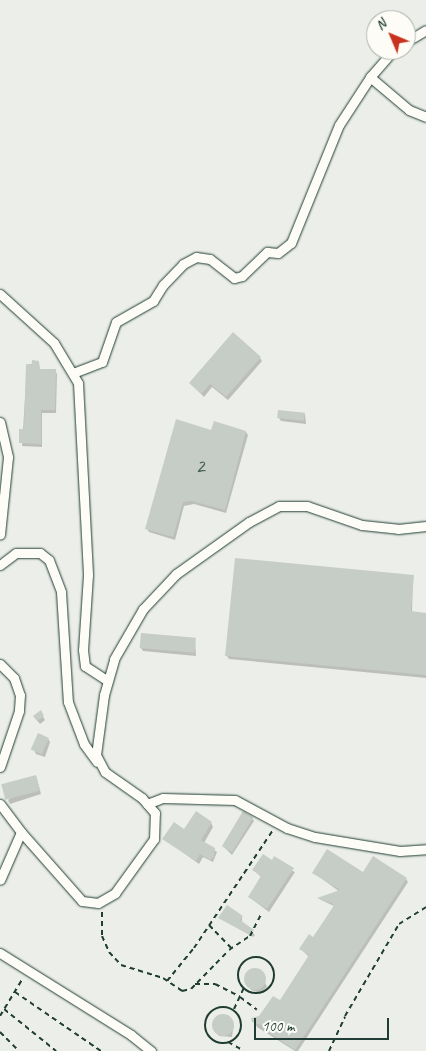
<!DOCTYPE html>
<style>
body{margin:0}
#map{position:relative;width:426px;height:1051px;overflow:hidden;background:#fdfcf7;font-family:Caveat,sans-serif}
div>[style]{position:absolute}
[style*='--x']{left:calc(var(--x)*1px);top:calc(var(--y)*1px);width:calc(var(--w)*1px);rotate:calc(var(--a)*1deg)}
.built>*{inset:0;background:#eceee9}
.shadow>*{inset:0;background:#0003}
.building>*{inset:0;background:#c6cdc7;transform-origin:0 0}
.round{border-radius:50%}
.path>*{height:2px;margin-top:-1px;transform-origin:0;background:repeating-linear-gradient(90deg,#1f3d34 0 5px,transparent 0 9px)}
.path>.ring{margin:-1px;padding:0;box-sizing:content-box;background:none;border:2px solid #1f3d34;border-radius:50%}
.roads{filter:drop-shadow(0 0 1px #1f3d34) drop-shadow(0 0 1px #1f3d34)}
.minor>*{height:9px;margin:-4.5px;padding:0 4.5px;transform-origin:4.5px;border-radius:4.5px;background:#fdfcf7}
span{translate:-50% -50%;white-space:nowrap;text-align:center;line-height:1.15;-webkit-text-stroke:4px #fdfcf7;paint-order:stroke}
.number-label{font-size:21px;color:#496159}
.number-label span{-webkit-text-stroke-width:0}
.north{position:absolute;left:366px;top:10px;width:50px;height:50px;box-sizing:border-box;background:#fdfcf7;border:1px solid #a4b0a9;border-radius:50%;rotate:315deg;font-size:14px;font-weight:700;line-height:20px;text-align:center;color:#1f3d34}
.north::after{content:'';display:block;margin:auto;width:18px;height:22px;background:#c8321e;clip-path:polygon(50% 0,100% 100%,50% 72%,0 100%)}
.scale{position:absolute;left:254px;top:1018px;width:135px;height:22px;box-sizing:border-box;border:2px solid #1f3d34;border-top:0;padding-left:6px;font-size:15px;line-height:18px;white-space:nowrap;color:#1f3d34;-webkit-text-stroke:4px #fdfcf7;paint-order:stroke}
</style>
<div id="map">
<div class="built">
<i style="clip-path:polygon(evenodd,0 0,426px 0,426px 1051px,0 1051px,0 0,376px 20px,406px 20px,406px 50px,376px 50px,376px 20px)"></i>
</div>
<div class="shadow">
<i style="clip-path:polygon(260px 358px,262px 361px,228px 400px,212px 387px,204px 397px,191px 383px)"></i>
<i style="clip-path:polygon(39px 362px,40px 370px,55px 370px,57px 374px,56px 413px,42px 413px,42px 447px,22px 446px,27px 365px)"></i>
<i style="clip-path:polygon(305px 414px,306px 424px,281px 421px,279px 418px)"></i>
<i style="clip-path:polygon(212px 432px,246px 432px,248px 435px,226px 513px,194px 504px,184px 506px,175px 540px,149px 532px,147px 529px)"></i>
<i style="clip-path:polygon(413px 576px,412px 613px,426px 614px,426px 678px,229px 659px,227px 656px)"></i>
<i style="clip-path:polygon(195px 639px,196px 656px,143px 651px,141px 648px)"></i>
<i style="clip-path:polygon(40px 712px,45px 720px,40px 724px,36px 719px)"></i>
<i style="clip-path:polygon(48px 739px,50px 742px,45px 757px,36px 754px,34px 750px)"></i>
<i style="clip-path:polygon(36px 776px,41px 794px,10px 804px,8px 800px)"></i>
<i style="clip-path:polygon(252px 818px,254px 821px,232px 855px,223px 846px)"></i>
<i style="clip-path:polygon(211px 823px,213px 827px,204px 843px,217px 852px,213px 862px,203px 857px,199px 864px,164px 839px)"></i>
<i style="clip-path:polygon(272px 862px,295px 872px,269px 912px,249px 897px,262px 878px,254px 870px)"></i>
<i style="clip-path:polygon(314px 873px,363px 874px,406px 879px,408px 882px,298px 1051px,295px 1051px,257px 1027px,253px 1018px,260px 1017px,280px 1002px,309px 957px,301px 949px,313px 939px,334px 906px,319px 899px,340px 892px)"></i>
<i style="clip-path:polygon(242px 917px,242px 923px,255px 935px,253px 937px,220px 918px)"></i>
<i style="clip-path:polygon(260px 971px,267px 987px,260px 993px,251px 990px,248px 973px)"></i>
<i style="clip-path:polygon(224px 1016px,234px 1024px,232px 1037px,219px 1036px,217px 1033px,216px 1019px)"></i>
</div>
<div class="building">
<i style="clip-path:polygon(233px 332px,261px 357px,226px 397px,210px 384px,201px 394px,189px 383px)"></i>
<i style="clip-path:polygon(32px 360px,39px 361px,39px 369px,56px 369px,55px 410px,41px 410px,41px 444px,19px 443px,19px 429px,24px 429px,26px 364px,32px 365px)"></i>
<i style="left:278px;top:410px;width:27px;height:8px;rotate:6deg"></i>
<i style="clip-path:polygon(176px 419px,211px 430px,214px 421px,246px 431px,225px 510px,192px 501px,183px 502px,173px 537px,145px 529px)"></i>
<i style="clip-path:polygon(235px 558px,414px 575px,411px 611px,426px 613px,426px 675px,225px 656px)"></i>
<i style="left:141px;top:633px;width:55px;height:15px;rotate:5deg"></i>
<i style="clip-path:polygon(41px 710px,44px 716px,37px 721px,33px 716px)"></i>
<i style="left:38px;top:733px;width:12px;height:18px;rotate:24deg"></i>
<i style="left:36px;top:775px;width:16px;height:36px;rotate:75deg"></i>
<i style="clip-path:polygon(196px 811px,212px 822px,201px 840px,215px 848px,214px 857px,210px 860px,200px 854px,196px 861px,162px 839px,174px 822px,184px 829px)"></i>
<i style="left:243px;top:811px;width:12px;height:41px;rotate:31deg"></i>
<i style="clip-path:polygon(327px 849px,363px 872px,373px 856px,407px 878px,295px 1050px,262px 1028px,264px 1026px,252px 1022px,251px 1018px,259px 1016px,273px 996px,280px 1000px,309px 955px,299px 949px,309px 934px,313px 937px,333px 907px,333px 904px,317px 898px,340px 890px,312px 873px)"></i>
<i style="clip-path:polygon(263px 854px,272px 860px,274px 856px,294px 868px,267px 909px,248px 897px,261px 876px,252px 870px)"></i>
<i style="clip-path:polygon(227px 905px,243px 916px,240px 920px,254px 930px,250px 935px,218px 918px)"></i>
<i class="round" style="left:244px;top:968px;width:22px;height:22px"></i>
<i class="round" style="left:212px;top:1014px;width:22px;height:22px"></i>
</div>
<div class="path">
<i style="--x:102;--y:912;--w:24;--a:90"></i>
<i style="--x:102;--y:936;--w:17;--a:66"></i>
<i style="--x:109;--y:952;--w:18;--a:47"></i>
<i style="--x:121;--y:965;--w:44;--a:17.2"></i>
<i style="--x:163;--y:978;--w:23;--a:34"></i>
<i style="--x:182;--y:991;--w:9;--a:-13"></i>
<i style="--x:191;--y:989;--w:54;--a:-45.7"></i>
<i style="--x:229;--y:950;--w:25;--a:-34"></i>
<i style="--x:250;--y:936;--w:25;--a:-63"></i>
<i style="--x:209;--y:925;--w:32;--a:46"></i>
<i class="ring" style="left:238px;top:957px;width:34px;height:34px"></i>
<i style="--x:167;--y:981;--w:43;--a:-50.7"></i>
<i style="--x:194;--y:948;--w:142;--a:-56.2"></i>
<i style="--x:195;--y:984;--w:20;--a:0"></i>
<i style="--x:215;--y:984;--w:28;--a:27"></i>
<i style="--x:240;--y:997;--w:21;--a:37"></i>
<i style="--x:15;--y:992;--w:104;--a:34.5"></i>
<i class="ring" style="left:205px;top:1007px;width:34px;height:34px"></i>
<i style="--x:4;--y:1009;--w:67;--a:38.9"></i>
<i style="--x:234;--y:1009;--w:23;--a:-65"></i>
<i style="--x:0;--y:1016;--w:44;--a:-58.8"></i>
<i style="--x:0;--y:1032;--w:27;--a:45"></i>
<i style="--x:228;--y:1042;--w:18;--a:29"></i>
<i style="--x:329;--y:1051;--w:38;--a:-65"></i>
<i style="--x:345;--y:1016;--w:107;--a:-59.6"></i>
<i style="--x:399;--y:924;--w:32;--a:-32"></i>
</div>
<div class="roads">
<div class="minor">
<i style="--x:406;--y:42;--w:23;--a:-31"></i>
<i style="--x:370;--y:77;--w:51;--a:40.2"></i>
<i style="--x:409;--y:110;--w:18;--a:22"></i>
<i style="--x:0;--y:294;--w:73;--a:42.2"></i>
<i style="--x:54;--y:343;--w:47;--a:59"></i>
<i style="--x:78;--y:383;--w:192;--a:87"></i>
<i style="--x:88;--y:575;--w:75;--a:93.8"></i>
<i style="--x:83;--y:650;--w:16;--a:83"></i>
<i style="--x:85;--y:666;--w:27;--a:33"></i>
<i style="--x:73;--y:373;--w:31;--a:-21"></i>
<i style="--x:102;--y:362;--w:42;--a:-70.7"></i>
<i style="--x:116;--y:322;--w:43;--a:-29.6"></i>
<i style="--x:153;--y:301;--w:19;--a:-58"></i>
<i style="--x:163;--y:285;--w:29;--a:-46"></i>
<i style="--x:183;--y:264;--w:15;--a:-28"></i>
<i style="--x:196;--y:257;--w:14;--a:8"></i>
<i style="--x:210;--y:259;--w:31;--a:38"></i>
<i style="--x:234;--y:278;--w:8;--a:-14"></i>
<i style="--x:242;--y:276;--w:35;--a:-44"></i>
<i style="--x:267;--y:252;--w:11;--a:5"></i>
<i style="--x:278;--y:253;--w:16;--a:-38"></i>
<i style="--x:291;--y:243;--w:127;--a:-67.9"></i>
<i style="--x:339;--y:125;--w:59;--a:-56.9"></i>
<i style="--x:371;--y:76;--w:35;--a:-49"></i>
<i style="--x:0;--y:422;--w:36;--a:77"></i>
<i style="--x:8;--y:457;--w:78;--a:95.9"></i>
<i style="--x:0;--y:565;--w:20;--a:-37"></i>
<i style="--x:16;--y:553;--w:24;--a:0"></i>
<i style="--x:40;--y:553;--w:11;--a:38"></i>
<i style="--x:49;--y:560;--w:34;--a:69"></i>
<i style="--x:61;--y:592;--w:110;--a:86.4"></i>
<i style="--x:68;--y:702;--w:45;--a:69.1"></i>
<i style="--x:84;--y:744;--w:22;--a:54"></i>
<i style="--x:0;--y:664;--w:20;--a:45"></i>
<i style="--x:14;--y:678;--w:18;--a:71"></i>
<i style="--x:20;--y:695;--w:16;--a:94"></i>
<i style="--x:19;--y:711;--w:59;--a:108.7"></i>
<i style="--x:0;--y:804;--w:35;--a:53"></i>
<i style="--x:21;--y:832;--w:52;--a:113.6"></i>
<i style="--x:147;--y:804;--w:17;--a:-21"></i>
<i style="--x:163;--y:798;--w:72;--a:1.6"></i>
<i style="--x:235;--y:800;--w:59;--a:28.3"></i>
<i style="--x:287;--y:828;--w:29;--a:18"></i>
<i style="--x:315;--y:837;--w:86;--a:9.4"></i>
<i style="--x:400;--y:851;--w:26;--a:-4"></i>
<i style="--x:21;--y:832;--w:92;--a:48.5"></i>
<i style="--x:82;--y:901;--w:16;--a:7"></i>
<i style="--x:98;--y:903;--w:20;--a:-30"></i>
<i style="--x:115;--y:893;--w:67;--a:-54.2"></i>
<i style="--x:154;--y:839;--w:26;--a:-88"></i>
<i style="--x:155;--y:813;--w:20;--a:-131"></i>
<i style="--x:142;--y:798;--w:45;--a:-144.9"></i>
<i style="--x:105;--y:772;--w:19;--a:-118"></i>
<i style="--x:96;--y:755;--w:61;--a:-82.4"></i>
<i style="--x:104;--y:695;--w:37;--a:-74"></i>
<i style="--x:114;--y:659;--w:58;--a:-59.9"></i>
<i style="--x:143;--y:609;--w:48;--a:-46.7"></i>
<i style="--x:176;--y:574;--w:90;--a:-35.5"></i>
<i style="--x:249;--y:522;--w:34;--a:-28"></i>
<i style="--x:279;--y:506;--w:28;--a:0"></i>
<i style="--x:307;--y:506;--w:58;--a:19.1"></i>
<i style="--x:362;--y:525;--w:36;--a:6"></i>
<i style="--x:398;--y:529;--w:28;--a:-6"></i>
<i style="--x:0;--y:953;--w:155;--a:32"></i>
<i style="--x:131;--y:1035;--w:26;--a:39"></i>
</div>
</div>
<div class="number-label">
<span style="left:200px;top:466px">2</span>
</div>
<div class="north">N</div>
<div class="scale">100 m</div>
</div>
